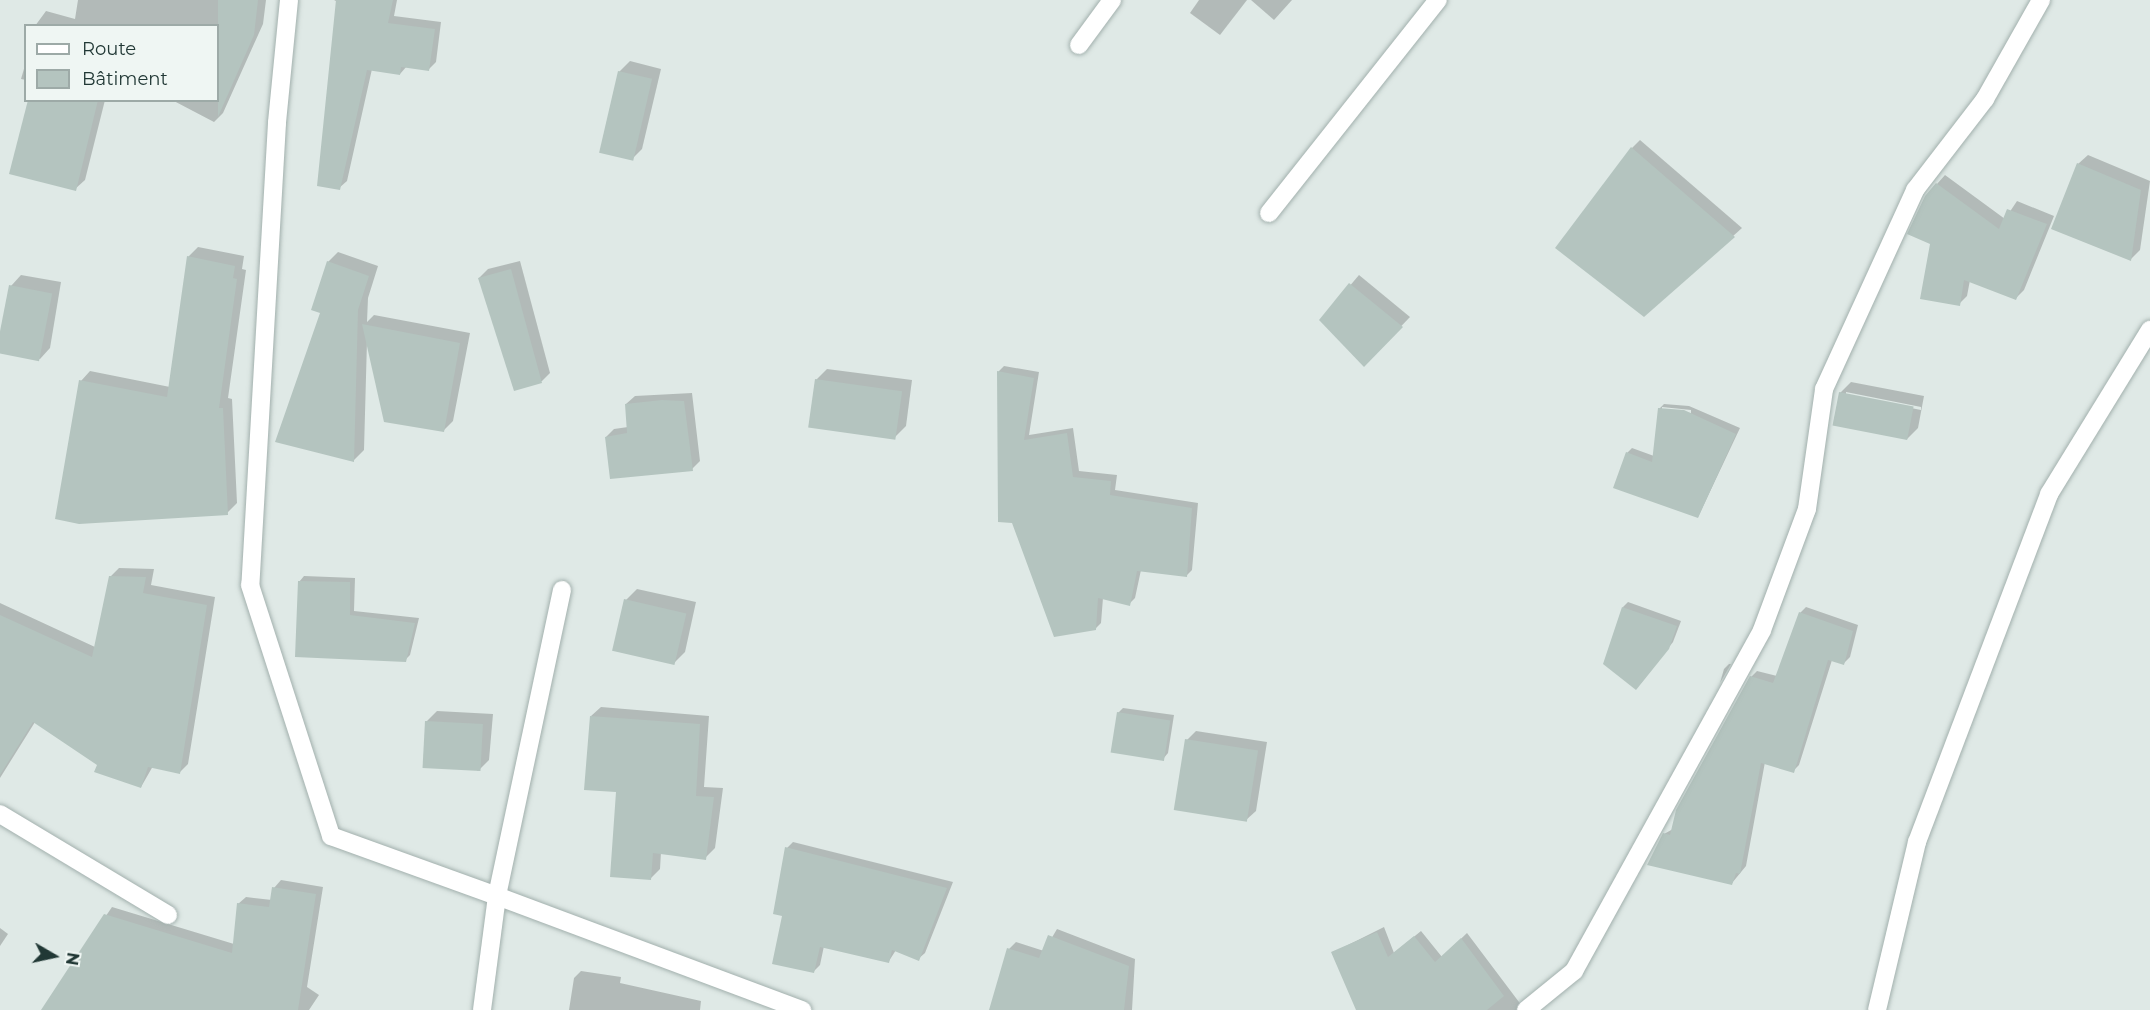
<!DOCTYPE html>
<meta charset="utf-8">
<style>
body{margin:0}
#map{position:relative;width:2150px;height:1010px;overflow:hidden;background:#dfe9e6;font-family:Montserrat,sans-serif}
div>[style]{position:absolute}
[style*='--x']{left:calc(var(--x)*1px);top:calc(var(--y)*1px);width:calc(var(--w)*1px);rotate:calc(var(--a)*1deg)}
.shadow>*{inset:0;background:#0003}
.building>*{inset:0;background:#b4c4bf;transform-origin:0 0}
.roads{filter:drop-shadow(0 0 2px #a2b0ad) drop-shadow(0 0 2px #a2b0ad)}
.street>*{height:18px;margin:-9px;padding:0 9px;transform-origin:9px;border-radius:9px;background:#fff}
span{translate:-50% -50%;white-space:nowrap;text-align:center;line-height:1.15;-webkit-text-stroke:4.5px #eff6f3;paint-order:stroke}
.legend{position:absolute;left:24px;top:24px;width:195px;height:78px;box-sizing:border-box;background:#eff6f3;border:2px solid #9daaa7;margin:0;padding:8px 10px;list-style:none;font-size:18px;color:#213835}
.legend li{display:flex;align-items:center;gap:12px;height:30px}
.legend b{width:30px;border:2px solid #9daaa7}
.north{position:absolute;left:24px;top:926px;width:60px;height:60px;-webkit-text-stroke:4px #eff6f3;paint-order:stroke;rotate:99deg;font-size:16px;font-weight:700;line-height:24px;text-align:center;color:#213835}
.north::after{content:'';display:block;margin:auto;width:21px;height:27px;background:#213835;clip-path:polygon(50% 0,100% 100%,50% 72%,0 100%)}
</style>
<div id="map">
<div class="shadow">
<i style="clip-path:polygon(78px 0,266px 0,263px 24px,223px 113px,214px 122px,172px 100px,218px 100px,218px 26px,35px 26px,46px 11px,75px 19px)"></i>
<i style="clip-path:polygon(334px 0,397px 0,394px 16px,441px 22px,436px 62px,429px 69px,407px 66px,400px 74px,372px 69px,347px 181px,339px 188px,338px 2px)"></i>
<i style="clip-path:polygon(1199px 0,1247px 0,1220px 35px,1190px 13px)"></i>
<i style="clip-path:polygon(1251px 0,1292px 0,1274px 20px)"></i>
<i style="clip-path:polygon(630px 61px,661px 69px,642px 149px,631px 160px,619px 72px)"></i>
<i style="clip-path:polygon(26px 62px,26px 80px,21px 79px)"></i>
<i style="clip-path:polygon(29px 100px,105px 100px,85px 180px,75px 189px)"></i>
<i style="clip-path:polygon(1640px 140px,1742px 228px,1644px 316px,1632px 148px)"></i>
<i style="clip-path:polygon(2088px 155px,2150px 181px,2140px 250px,2131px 259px,2078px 164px)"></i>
<i style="clip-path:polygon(1945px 175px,2005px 219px,2017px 201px,2054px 216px,2024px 290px,2015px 299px,1970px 280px,1967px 296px,1959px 304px,1931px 243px,1937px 184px)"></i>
<i style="clip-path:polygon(198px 247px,244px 256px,242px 269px,246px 270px,228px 398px,232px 399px,237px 503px,227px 513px,81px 381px,90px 371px,170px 387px,188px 257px)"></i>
<i style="clip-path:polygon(338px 252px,378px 266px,368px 298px,367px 322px,374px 315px,470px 333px,453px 421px,443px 431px,367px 341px,364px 450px,353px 461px,322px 312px,328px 262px)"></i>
<i style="clip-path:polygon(520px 261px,550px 373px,542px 381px,515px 389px,479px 278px,488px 269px)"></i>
<i style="clip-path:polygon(21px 275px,61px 282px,50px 348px,40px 359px,0 352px,11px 286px)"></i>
<i style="clip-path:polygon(1359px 275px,1410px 317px,1364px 365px,1321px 320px)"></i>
<i style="clip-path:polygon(1004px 366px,1039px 372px,1029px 435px,1073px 428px,1079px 471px,1117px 475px,1115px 490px,1198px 503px,1192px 570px,1186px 576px,1141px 570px,1135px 598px,1129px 604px,1103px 598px,1101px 623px,1095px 629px,1055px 635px,998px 372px)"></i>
<i style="clip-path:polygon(827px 369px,912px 380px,906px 426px,895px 437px,816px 380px)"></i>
<i style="clip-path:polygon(evenodd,1851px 382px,1924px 396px,1918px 428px,1907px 439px,1840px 393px,1851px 382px,1846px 392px,1921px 407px,1921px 410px,1846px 395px,1846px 392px)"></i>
<i style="clip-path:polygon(692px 393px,700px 461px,692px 469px,606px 437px,614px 429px,628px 427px,626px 404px,635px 396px)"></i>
<i style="clip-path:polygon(evenodd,1664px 404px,1689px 406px,1740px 428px,1698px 517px,1627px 453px,1632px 448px,1654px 456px,1659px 409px,1664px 404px,1662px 407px,1691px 410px,1691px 413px,1662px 410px,1662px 407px)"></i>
<i style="clip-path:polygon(119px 568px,154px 569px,151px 585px,215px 597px,188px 764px,180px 772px,153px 766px,141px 787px,35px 722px,0 778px,0 603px,95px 647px,110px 577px)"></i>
<i style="clip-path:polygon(304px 576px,355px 578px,354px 611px,419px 618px,410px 655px,405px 660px,299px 582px)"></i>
<i style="clip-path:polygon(637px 589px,696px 602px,685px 652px,674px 663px,626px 600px)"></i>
<i style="clip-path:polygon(1628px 602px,1681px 621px,1673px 642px,1641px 683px,1623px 607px)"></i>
<i style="clip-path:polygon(1806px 607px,1858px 625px,1850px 657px,1844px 663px,1832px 660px,1799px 765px,1793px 771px,1765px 762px,1746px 866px,1732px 883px,1664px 834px,1673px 829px,1751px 677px,1757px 671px,1777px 676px,1800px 613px)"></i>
<i style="clip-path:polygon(1729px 664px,1731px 664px,1720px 683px,1724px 669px)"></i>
<i style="clip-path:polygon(601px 707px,709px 716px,704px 787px,723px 788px,715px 848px,705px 858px,661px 852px,660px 869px,650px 879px,591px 716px)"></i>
<i style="clip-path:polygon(1123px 708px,1174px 715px,1168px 753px,1163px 759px,1118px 713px)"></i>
<i style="clip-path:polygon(437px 711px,493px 714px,489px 760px,478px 771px,426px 722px)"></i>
<i style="clip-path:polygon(1196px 731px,1267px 742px,1256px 811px,1246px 820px,1187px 740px)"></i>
<i style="clip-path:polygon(793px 842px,953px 882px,925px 953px,918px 959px,896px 950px,889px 961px,824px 946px,820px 965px,814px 971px,784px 915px,787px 848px)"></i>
<i style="clip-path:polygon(281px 880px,323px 887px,307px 987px,319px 995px,309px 1010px,42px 1010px,112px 907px,234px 944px,238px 904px,246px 897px,272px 900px,274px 888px)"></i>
<i style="clip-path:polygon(1384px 927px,1394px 953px,1421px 931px,1442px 957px,1467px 933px,1525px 1010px,1358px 1010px,1332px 953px)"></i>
<i style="clip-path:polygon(0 928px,8px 934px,0 946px)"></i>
<i style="clip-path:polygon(1057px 929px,1135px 959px,1132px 1010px,998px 1010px,1009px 949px,1016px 942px,1044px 951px)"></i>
<i style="clip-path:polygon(581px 971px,621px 977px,620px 983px,701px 1001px,700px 1010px,569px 1010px,574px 978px)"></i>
</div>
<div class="building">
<i style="clip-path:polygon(218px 0,258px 0,254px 35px,218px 117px)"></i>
<i style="clip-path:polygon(336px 0,393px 0,388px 23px,435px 29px,429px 71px,401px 67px,400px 75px,367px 70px,340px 190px,317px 186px)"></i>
<i style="left:618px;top:71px;width:35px;height:84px;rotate:13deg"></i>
<i style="clip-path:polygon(28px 100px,98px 100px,76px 191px,9px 174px)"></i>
<i style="clip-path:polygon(1631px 147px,1735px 237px,1644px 317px,1555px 248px)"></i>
<i style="clip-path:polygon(2077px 163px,2141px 190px,2131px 261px,2051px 229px)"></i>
<i style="clip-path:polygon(1936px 183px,1999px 229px,2007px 209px,2047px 224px,2016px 300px,1964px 280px,1960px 306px,1920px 299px,1930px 244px,1907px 234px,1925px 196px)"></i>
<i style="clip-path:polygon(187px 256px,235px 266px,233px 278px,237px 279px,219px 408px,223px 408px,228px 515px,79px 524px,55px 519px,79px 380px,167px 397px)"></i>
<i style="clip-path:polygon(327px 261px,369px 276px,358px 310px,354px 462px,275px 442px,320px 313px,311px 310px)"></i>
<i style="clip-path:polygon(511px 269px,542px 383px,514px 391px,478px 278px)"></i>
<i style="clip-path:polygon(1349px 283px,1403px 327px,1364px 367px,1319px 320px)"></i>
<i style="left:9px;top:285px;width:44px;height:69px;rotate:11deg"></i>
<i style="clip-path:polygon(362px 324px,460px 343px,444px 432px,384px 422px)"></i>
<i style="clip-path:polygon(997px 371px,1034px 378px,1024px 440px,1067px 433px,1073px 477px,1111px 481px,1110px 495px,1192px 508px,1187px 577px,1137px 571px,1130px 606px,1098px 598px,1096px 630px,1054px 637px,1012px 523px,998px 522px)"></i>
<i style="left:815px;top:379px;width:88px;height:49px;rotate:8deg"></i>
<i style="left:1839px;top:392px;width:76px;height:34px;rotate:11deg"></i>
<i style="clip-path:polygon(662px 400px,684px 401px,693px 471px,610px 479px,605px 437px,627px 433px,625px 404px)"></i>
<i style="clip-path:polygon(1658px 408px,1684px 410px,1736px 434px,1698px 518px,1613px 488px,1626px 452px,1652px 462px)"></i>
<i style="clip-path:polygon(109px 576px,146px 577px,143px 593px,207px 605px,180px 774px,148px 767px,141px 788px,94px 772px,97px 765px,33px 722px,0 775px,0 615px,92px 657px)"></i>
<i style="clip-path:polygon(298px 581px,350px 582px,350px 615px,415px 623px,406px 662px,295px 657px)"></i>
<i style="left:624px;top:599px;width:64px;height:53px;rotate:13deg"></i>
<i style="clip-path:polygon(1622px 607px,1677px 626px,1669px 649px,1636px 690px,1603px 664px)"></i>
<i style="clip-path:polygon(1799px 612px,1853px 631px,1844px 665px,1828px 660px,1794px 773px,1761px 763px,1740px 874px,1736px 873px,1732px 885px,1647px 865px,1663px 833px,1670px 835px,1676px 810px,1750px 676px,1773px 683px)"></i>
<i style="left:1117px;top:712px;width:54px;height:41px;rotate:9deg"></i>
<i style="clip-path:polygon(590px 716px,700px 724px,696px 796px,714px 797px,706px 860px,653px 853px,651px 880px,610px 877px,616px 792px,584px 790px)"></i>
<i style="left:425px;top:721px;width:58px;height:47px;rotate:3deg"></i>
<i style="left:1185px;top:739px;width:74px;height:72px;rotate:9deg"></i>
<i style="clip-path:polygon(785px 847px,947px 888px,919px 961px,892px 950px,889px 963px,820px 947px,814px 973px,772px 964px,782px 916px,773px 914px)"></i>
<i style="clip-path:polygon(272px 887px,316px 894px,298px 1010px,41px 1010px,104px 914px,232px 953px,237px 903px,269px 907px)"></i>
<i style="clip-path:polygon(1377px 932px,1388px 957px,1414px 936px,1435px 962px,1461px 938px,1504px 996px,1487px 1010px,1356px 1010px,1331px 952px)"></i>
<i style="clip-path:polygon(1048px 935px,1129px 966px,1124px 1010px,989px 1010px,1007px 948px,1039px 958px)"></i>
</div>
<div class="roads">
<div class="street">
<i style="--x:289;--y:0;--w:124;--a:95.6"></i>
<i style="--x:277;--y:123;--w:463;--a:93.3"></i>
<i style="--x:250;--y:585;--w:264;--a:72.1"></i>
<i style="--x:331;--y:836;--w:177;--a:19.9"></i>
<i style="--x:497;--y:896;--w:115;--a:97.5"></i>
<i style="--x:1079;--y:45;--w:56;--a:-53.7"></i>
<i style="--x:1269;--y:213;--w:272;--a:-51.6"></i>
<i style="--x:562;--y:590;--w:313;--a:102"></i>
<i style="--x:497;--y:896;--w:326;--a:20.5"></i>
<i style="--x:0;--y:814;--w:196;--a:31"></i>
<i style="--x:1526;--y:1010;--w:62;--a:-39.1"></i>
<i style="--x:1574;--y:971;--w:389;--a:-61.1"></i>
<i style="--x:1762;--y:630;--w:129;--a:-69.6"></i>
<i style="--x:1807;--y:509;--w:121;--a:-81.9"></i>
<i style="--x:1824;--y:389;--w:219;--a:-65.4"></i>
<i style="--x:1915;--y:190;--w:115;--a:-52.4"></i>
<i style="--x:1985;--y:99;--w:114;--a:-60.5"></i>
<i style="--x:1877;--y:1010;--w:173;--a:-76.6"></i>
<i style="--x:1917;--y:842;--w:372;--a:-69.2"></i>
<i style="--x:2049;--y:494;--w:193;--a:-58.4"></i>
</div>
</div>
<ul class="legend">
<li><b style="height:8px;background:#fff"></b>Route</li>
<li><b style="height:16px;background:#b4c4bf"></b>Bâtiment</li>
</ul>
<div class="north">N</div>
</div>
